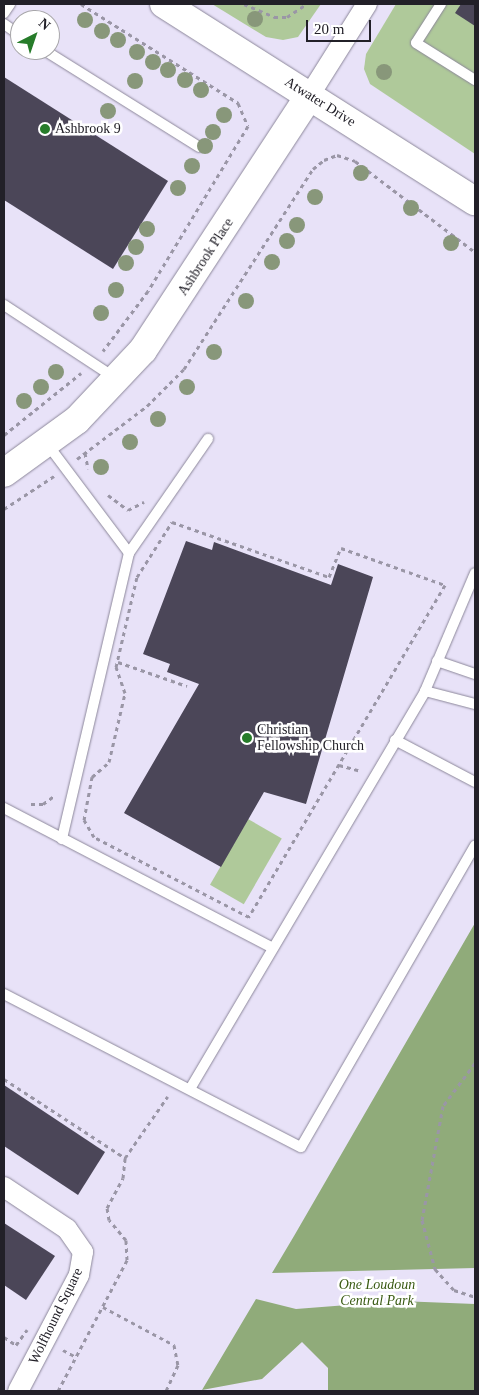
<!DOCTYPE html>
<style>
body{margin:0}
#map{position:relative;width:479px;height:1395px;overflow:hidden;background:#e8e2f8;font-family:Georgia,serif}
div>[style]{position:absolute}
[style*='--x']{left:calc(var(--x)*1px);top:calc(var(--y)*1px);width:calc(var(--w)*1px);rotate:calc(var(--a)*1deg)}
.green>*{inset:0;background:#afc99a;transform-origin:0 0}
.forest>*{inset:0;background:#90ab7a}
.building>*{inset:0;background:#4b4658}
.path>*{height:3px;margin-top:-1.5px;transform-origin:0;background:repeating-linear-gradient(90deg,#9a96a6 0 4px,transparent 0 8px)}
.roads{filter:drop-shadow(0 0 1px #8c879a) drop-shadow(0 0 1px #8c879a)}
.lane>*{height:10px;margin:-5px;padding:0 5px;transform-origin:5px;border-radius:5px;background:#fff}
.street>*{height:20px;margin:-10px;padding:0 10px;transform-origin:10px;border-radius:10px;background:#fff}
.secondary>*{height:28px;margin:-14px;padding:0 14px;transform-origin:14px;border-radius:14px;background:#fff}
.trees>*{width:16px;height:16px;margin:-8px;border-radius:50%;background:#88977a}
.dots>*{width:14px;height:14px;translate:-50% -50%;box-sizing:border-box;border:2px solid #fff;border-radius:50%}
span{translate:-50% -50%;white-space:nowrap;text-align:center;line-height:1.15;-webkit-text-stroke:5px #fff;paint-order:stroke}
.street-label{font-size:14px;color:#222028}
.poi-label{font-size:14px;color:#222028}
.left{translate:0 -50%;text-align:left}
.park-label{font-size:14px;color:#395a12;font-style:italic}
.frame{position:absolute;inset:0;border:5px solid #222028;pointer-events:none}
.north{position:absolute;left:10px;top:10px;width:50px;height:50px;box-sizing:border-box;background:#fff;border:1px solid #a7a6a9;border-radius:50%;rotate:41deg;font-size:14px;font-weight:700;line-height:20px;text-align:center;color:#222028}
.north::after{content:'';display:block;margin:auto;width:18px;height:22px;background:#277c2a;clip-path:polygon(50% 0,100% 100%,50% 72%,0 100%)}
.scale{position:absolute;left:306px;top:20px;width:65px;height:22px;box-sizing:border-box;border:2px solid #222028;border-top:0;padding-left:6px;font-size:15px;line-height:18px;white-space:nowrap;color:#222028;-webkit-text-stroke:4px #fff;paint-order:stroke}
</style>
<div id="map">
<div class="green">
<i style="clip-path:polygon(212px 4px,321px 4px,298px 37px,283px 40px,266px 37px)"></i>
<i style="clip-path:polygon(396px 4px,475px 4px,475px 154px,370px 84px,364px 69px,366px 54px)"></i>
<i style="left:248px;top:819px;width:39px;height:76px;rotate:30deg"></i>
</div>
<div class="forest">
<i style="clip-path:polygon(475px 923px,475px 1268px,272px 1273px,294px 1236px)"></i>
<i style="clip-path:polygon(256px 1299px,296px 1309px,399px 1301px,475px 1304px,475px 1391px,328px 1391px,328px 1368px,302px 1342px,262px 1379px,202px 1390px)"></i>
</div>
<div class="building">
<i style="clip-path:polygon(461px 4px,475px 4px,475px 26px,455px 13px)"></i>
<i style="clip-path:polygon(4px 77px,168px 181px,113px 269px,4px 200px)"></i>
<i style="clip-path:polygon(186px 541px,212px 550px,214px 542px,331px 585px,338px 564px,373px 577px,306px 804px,264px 792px,221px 867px,124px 813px,199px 684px,167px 672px,170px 664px,143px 654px)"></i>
<i style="clip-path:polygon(4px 1085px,105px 1152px,78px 1195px,4px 1146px)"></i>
<i style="clip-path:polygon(4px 1223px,55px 1256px,26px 1300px,4px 1285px)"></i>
</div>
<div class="path">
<i style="--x:81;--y:4;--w:186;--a:32.2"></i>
<i style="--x:238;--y:103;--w:25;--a:67"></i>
<i style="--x:248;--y:126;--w:193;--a:121.2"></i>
<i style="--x:148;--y:291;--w:75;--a:126.9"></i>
<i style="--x:244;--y:4;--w:33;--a:23"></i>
<i style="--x:274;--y:17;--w:13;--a:0"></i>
<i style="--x:287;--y:17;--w:23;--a:-34"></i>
<i style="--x:4;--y:435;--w:99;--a:-38.8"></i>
<i style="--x:85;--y:453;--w:16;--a:79"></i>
<i style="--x:77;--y:459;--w:88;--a:-37.1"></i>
<i style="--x:147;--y:406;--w:52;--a:-45"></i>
<i style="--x:184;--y:369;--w:238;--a:-57.2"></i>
<i style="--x:313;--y:169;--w:14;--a:-39"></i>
<i style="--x:324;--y:160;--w:14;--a:-21"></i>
<i style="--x:337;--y:155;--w:19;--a:18"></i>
<i style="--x:355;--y:161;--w:151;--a:37.2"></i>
<i style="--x:108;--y:495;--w:25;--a:37"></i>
<i style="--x:128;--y:510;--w:18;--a:-27"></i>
<i style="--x:4;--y:509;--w:60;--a:-33.4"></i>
<i style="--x:172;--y:522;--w:166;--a:19.3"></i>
<i style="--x:329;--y:577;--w:31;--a:-68"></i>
<i style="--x:341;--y:548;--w:110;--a:19.6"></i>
<i style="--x:445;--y:585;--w:386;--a:120.6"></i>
<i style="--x:249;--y:917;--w:174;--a:-152.7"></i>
<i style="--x:94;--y:837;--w:20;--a:-120"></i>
<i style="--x:84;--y:820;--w:44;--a:-79.5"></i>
<i style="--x:92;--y:777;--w:23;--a:-41"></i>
<i style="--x:109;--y:762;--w:71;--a:-76.9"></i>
<i style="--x:125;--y:693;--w:28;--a:-109"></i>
<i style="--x:116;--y:667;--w:92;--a:-76.9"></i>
<i style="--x:137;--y:577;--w:65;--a:-57.5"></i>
<i style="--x:118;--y:662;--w:73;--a:19.2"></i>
<i style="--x:339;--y:765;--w:20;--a:15"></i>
<i style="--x:31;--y:804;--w:12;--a:0"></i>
<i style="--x:43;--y:804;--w:14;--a:-36"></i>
<i style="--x:475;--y:1063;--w:54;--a:126.7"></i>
<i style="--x:443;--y:1106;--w:116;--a:100.4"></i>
<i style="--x:422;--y:1220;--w:51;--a:75.1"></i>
<i style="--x:435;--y:1269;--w:28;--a:48"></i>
<i style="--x:454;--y:1290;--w:22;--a:18"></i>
<i style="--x:4;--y:1079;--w:145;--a:33.1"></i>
<i style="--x:103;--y:1307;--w:81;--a:28.2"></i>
<i style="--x:174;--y:1345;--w:20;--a:79"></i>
<i style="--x:178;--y:1365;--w:29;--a:115"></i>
<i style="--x:4;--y:1337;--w:14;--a:34"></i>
<i style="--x:16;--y:1345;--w:19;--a:-54"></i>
<i style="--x:63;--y:1350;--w:15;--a:28"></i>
<i style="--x:58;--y:1391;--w:148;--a:-62.2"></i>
<i style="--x:127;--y:1260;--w:20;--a:-93"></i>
<i style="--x:126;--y:1240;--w:26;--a:-130"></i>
<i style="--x:109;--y:1220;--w:12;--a:-99"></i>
<i style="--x:107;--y:1208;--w:34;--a:-62"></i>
<i style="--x:123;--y:1178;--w:20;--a:-84"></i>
<i style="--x:125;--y:1158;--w:75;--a:-55.3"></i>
</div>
<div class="roads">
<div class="lane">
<i style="--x:441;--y:4;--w:46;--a:122.7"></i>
<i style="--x:416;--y:43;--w:70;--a:32.1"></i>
<i style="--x:4;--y:13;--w:11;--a:-56"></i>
<i style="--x:4;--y:24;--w:19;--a:35"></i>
<i style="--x:44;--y:50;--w:183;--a:32"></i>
<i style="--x:4;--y:305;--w:133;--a:33.3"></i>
<i style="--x:48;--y:445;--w:135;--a:53.1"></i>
<i style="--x:129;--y:553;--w:294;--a:103.2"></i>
<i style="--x:129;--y:553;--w:139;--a:-55.3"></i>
<i style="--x:437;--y:661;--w:40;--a:18.9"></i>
<i style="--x:425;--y:691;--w:52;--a:14.6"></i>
<i style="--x:395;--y:740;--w:90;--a:27.7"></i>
<i style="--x:4;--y:808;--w:303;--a:27.5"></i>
<i style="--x:4;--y:994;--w:334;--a:27.3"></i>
<i style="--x:301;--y:1147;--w:348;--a:-60"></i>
<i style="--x:190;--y:1089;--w:462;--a:-59.4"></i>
<i style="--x:425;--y:691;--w:128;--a:-67"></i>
</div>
<div class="street">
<i style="--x:309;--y:96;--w:109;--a:-57.8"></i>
<i style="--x:4;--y:1187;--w:76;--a:33.7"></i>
<i style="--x:67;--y:1229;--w:28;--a:55"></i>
<i style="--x:83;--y:1252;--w:23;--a:100"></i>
<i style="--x:79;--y:1275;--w:131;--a:117.7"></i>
</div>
<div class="secondary">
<i style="--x:164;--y:4;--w:368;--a:32.4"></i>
<i style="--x:4;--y:473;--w:90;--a:-36"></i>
<i style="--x:77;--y:420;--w:96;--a:-46.7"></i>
<i style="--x:143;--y:350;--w:303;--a:-56.8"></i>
</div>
</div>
<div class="trees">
<i style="left:255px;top:19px"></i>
<i style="left:85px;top:20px"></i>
<i style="left:102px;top:31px"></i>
<i style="left:118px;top:40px"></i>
<i style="left:137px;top:52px"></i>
<i style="left:153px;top:62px"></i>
<i style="left:168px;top:70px"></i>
<i style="left:384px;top:72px"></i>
<i style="left:185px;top:80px"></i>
<i style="left:135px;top:81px"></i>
<i style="left:201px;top:90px"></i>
<i style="left:108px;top:111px"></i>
<i style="left:224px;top:115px"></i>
<i style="left:213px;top:132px"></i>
<i style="left:205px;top:146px"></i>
<i style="left:192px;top:166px"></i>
<i style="left:361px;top:173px"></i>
<i style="left:178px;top:188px"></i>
<i style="left:315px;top:197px"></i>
<i style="left:411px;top:208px"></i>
<i style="left:297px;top:225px"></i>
<i style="left:147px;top:229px"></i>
<i style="left:287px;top:241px"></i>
<i style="left:451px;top:243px"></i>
<i style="left:136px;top:247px"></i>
<i style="left:272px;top:262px"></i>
<i style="left:126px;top:263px"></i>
<i style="left:116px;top:290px"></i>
<i style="left:246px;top:301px"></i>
<i style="left:101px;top:313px"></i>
<i style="left:214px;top:352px"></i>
<i style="left:56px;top:372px"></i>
<i style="left:41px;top:387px"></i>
<i style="left:187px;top:387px"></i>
<i style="left:24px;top:401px"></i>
<i style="left:158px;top:419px"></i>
<i style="left:130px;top:442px"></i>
<i style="left:101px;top:467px"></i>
</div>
<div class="dots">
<i style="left:45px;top:129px;background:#277c2a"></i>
<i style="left:247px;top:738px;background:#277c2a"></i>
</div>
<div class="street-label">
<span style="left:320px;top:102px;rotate:32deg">Atwater Drive</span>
<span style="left:206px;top:257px;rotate:-57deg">Ashbrook Place</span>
<span style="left:56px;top:1316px;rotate:-64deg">Wolfhound Square</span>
</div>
<div class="poi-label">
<span class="left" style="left:55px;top:129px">Ashbrook 9</span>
<span class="left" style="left:257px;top:738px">Christian<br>Fellowship Church</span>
</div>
<div class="park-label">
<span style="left:377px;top:1293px">One Loudoun<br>Central Park</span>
</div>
<div class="frame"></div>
<div class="north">N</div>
<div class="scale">20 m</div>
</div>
